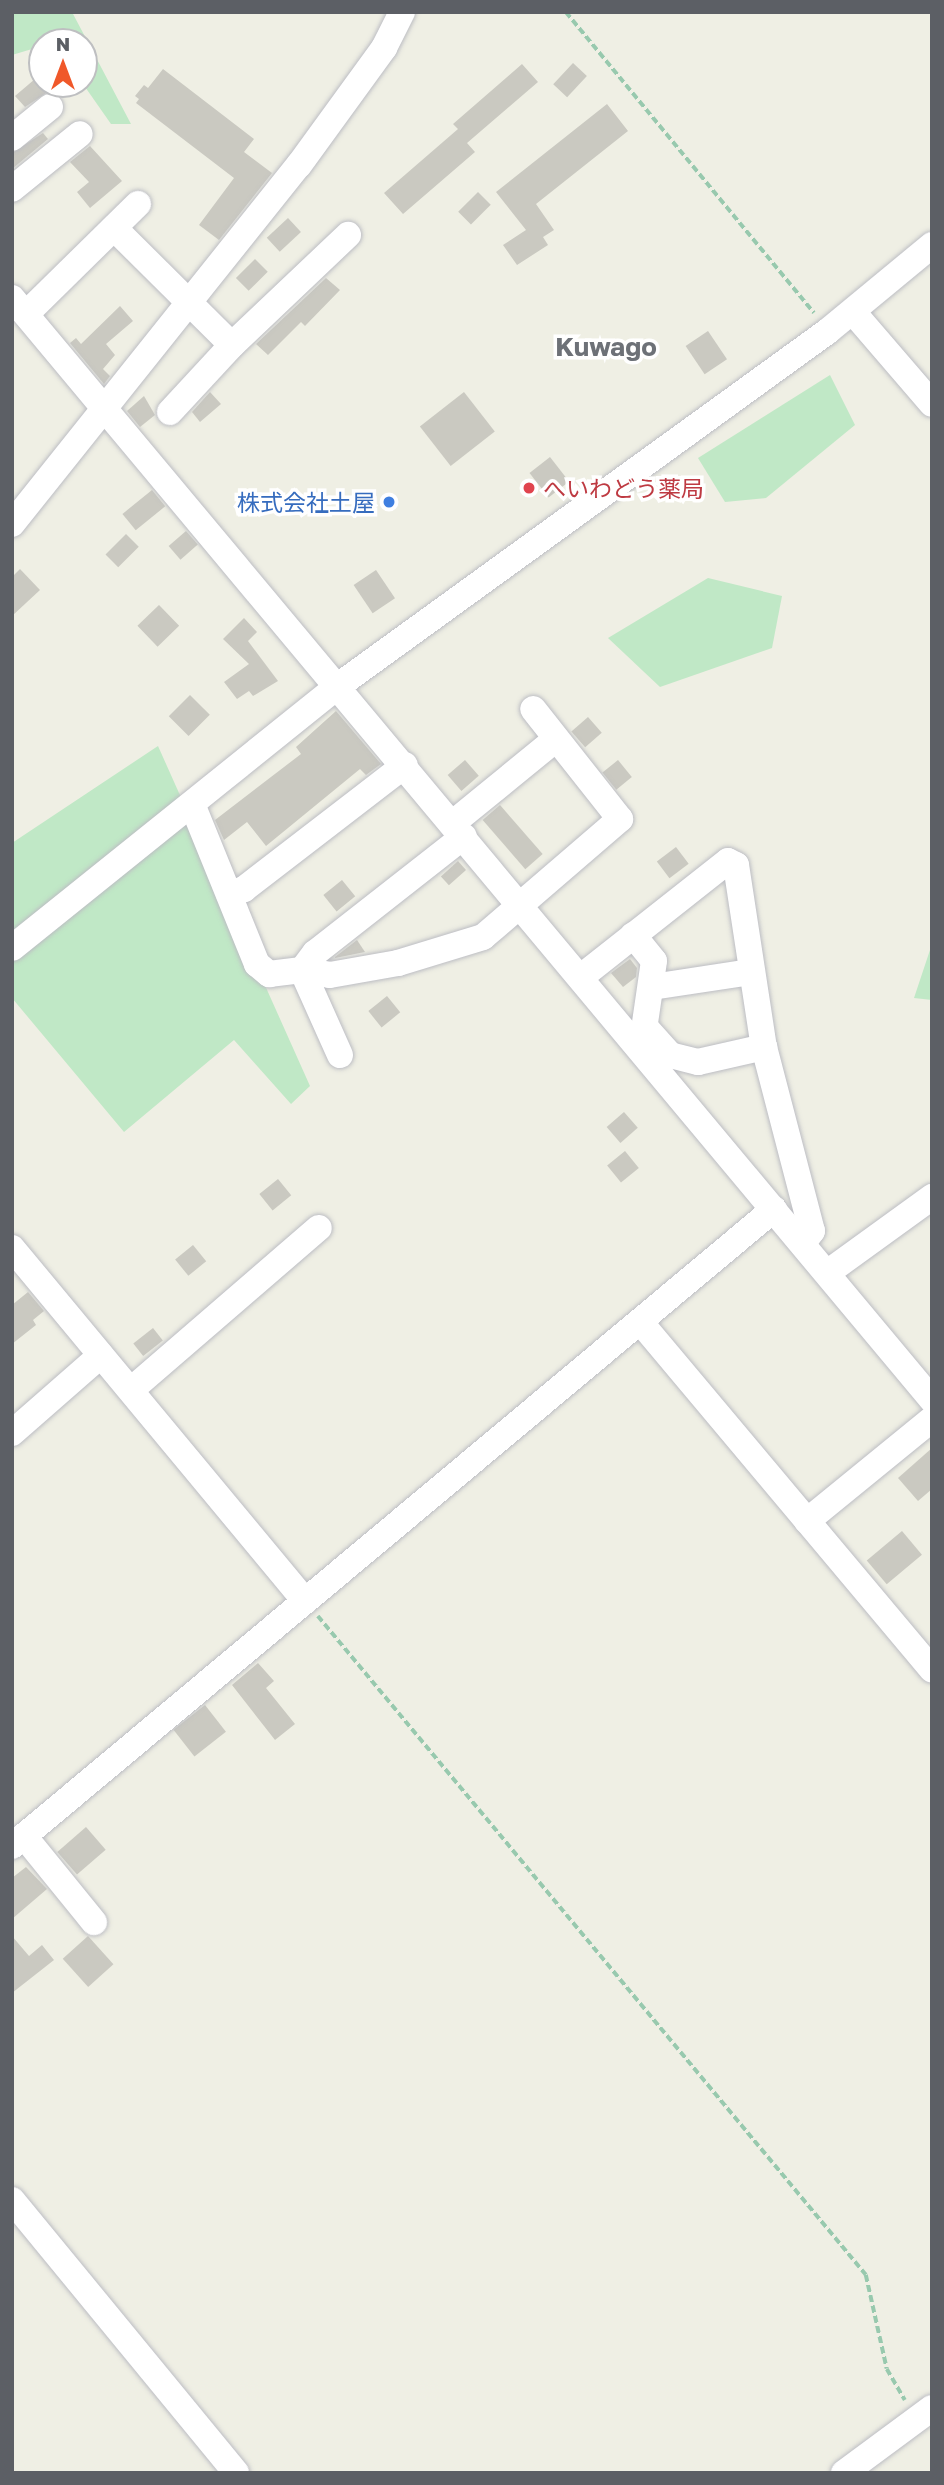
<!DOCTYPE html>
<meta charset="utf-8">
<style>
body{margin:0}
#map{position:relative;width:944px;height:2485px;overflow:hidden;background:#efefe4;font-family:"Golos Text","Noto Sans JP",sans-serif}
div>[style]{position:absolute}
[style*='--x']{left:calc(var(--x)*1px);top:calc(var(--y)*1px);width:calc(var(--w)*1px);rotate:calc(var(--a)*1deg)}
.green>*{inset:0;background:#c0e8c6}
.building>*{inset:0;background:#cac9c1;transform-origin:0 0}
.path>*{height:3.5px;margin-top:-1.75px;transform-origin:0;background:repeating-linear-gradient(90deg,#98c9ae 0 7px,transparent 0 10.5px)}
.roads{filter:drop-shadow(0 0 2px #bcbdc3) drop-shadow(0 0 2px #bcbdc3)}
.minor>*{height:26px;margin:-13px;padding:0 13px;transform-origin:13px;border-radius:13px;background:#fff}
.dots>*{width:19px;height:19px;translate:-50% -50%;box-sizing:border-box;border:4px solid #fff;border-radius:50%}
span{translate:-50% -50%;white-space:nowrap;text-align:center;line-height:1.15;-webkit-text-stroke:7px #fff;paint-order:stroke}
.health-label{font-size:23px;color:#be3a42}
.left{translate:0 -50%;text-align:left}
.shop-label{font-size:23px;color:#366cbe}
.right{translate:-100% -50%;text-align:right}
.quarter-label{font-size:26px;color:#6d7177;font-weight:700}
.frame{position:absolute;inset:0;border:14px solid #5c5f65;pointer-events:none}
.north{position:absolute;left:28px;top:28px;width:70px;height:70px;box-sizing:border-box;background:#fff;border:2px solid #bebfc1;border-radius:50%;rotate:0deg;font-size:19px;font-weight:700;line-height:28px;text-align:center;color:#5c5f65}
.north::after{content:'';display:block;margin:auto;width:24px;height:32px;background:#f0582a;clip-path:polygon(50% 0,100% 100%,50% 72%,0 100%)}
</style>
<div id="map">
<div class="green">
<i style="clip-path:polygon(12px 12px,72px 12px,131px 124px,111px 124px,83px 84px,84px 42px,42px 42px,42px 46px,12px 55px)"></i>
<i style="clip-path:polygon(830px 375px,855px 425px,766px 498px,725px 502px,698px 458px)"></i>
<i style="clip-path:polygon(708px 578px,782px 596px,772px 648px,660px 687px,608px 638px)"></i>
<i style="clip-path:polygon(158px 746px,310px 1086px,291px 1104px,234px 1040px,124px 1132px,12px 998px,12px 843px)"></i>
<i style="clip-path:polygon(932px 944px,932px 1000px,914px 998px)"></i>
</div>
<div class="building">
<i style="left:573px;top:63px;width:19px;height:29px;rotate:43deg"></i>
<i style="clip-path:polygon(522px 64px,538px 82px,467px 143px,475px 152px,403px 214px,384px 193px,458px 129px,453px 124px)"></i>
<i style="clip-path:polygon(163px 69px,254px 139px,244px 152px,272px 173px,219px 240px,199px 225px,234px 178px,136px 103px,139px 99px,135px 96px,144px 85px,148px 88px)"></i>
<i style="clip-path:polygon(42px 73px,42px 84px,60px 84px,25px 107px,15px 96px)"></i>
<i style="clip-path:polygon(607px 104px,628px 131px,536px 204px,554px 230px,543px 237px,548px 245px,517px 265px,503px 245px,526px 230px,496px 192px)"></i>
<i style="clip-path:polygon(43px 133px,48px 139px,12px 169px,12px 153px)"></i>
<i style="clip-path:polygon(90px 146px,122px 181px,90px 208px,77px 192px,89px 182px,70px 162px)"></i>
<i style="left:478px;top:192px;width:18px;height:28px;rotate:45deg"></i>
<i style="left:288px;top:218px;width:19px;height:29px;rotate:47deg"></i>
<i style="left:255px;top:259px;width:18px;height:27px;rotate:45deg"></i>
<i style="clip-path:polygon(326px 278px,340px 290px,305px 326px,301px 322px,268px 355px,256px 344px)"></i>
<i style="clip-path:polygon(120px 306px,133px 321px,106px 344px,115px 355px,103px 369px,110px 376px,104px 384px,70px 343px,76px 338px,81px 344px)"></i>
<i style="left:708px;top:331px;width:34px;height:27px;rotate:56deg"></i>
<i style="clip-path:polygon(210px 392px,221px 404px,200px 422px,192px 412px)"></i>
<i style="left:464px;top:392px;width:50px;height:56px;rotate:52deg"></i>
<i style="clip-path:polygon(144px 396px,155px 415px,140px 427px,127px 411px)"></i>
<i style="left:550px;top:457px;width:31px;height:26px;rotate:52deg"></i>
<i style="left:152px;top:490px;width:21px;height:38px;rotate:51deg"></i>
<i style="left:186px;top:531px;width:18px;height:23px;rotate:49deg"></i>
<i style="left:126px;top:534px;width:18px;height:29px;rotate:45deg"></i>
<i style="clip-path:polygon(20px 569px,40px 590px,12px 616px,12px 577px)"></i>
<i style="left:376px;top:570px;width:34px;height:27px;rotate:56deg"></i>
<i style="left:159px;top:605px;width:29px;height:30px;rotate:46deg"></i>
<i style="clip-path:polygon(244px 618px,257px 632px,248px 641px,278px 681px,253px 696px,249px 691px,237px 699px,224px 682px,249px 664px,223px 639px)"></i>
<i style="left:190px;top:695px;width:28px;height:30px;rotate:45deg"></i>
<i style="clip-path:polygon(336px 711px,381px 764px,366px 775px,360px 769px,266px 846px,247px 822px,224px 840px,215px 820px,301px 754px,296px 747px)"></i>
<i style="left:588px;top:717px;width:21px;height:22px;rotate:49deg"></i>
<i style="left:465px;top:760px;width:21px;height:23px;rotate:49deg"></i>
<i style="left:618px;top:760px;width:22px;height:20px;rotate:51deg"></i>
<i style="left:500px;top:805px;width:65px;height:23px;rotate:49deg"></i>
<i style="left:676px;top:847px;width:21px;height:24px;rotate:53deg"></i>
<i style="left:458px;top:861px;width:12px;height:23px;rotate:48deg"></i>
<i style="left:342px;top:880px;width:21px;height:24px;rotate:51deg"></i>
<i style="clip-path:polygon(357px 940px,365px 952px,335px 958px,335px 957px)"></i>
<i style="clip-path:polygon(630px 959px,637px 968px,636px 977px,623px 987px,611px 973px)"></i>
<i style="left:387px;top:996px;width:21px;height:24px;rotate:51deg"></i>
<i style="left:624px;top:1112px;width:21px;height:23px;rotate:49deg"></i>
<i style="left:625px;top:1151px;width:22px;height:23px;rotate:51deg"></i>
<i style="left:278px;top:1179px;width:21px;height:24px;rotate:51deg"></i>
<i style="left:193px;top:1245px;width:21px;height:23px;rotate:51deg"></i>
<i style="clip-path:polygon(28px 1292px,44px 1311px,33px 1320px,36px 1325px,12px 1344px,12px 1305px)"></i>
<i style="left:153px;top:1328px;width:16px;height:25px;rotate:52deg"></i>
<i style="clip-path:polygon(932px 1448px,932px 1489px,918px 1501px,898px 1478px)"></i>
<i style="left:902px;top:1531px;width:31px;height:46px;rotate:50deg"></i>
<i style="clip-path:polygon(258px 1663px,274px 1681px,266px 1688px,295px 1724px,275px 1740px,232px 1685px)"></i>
<i style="left:205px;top:1705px;width:34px;height:40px;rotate:52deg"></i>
<i style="left:86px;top:1827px;width:30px;height:38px;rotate:49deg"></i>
<i style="clip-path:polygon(26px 1867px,47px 1889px,12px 1919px,12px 1878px)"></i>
<i style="clip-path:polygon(12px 1936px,29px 1956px,42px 1945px,54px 1960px,12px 1993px)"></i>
<i style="left:88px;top:1936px;width:38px;height:34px;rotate:48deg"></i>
</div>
<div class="path">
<i style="--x:566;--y:12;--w:390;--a:50.5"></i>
<i style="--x:318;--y:1616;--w:857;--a:50.25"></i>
<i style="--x:866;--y:2275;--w:96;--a:77.4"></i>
<i style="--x:887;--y:2369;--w:36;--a:60"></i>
</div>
<div class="roads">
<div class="minor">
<i style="--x:12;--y:138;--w:49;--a:-39.2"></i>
<i style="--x:12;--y:189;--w:87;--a:-39"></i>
<i style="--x:114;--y:228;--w:166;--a:44.8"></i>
<i style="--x:12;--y:298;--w:1436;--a:50.14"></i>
<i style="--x:853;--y:312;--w:121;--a:49.3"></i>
<i style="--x:26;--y:314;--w:157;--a:-44.5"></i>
<i style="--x:170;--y:412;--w:91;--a:-47.2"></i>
<i style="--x:232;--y:345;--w:160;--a:-43.5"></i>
<i style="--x:12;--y:524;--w:460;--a:-51.4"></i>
<i style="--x:299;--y:165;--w:145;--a:-54"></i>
<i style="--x:384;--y:48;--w:40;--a:-63.4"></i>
<i style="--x:192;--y:804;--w:173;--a:67.9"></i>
<i style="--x:257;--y:964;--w:16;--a:40"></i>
<i style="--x:269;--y:974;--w:33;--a:-7"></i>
<i style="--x:302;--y:970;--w:28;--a:10"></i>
<i style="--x:330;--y:975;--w:69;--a:-10"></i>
<i style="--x:398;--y:963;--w:89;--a:-17"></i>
<i style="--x:483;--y:937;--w:181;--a:-40.7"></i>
<i style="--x:620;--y:819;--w:140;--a:-128.3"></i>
<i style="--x:453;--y:823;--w:133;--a:-39.2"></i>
<i style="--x:229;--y:894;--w:16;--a:-18"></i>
<i style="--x:244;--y:889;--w:203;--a:-37.6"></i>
<i style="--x:633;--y:935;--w:33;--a:51"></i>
<i style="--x:654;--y:961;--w:83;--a:98.3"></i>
<i style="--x:12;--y:948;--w:418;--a:-38.8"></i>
<i style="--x:338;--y:686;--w:605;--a:-35.92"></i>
<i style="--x:828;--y:331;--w:135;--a:-39.6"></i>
<i style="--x:581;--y:977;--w:187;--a:-38.3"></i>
<i style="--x:728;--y:861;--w:9;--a:27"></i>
<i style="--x:736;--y:865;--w:184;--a:81.3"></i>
<i style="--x:764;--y:1047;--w:190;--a:75.4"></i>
<i style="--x:812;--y:1231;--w:15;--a:127"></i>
<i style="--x:652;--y:987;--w:99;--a:-8.7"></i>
<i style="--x:645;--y:1027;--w:38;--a:48"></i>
<i style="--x:670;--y:1055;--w:29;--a:14"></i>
<i style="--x:698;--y:1062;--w:68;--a:-12.8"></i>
<i style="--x:340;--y:1055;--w:93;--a:-114.1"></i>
<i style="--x:302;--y:970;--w:21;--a:-53"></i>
<i style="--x:315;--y:953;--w:189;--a:-38.1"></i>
<i style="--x:12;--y:1248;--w:459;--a:50.3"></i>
<i style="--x:827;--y:1273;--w:130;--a:-35.9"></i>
<i style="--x:642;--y:1324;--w:451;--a:50"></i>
<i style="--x:131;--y:1390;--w:248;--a:-40.8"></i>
<i style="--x:12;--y:1433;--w:118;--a:-41.2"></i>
<i style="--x:807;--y:1521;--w:161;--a:-39.2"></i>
<i style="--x:24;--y:1836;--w:111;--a:50.9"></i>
<i style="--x:12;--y:1846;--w:993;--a:-39.89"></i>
<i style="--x:12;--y:2200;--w:353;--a:50.6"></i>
<i style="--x:844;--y:2473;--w:109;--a:-36.5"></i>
</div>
</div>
<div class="dots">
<i style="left:529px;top:488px;background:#e0444e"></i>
<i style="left:389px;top:502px;background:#3f7fe0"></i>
</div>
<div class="health-label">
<span class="left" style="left:543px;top:488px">へいわどう薬局</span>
</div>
<div class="shop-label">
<span class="right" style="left:375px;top:502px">株式会社土屋</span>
</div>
<div class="quarter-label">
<span style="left:606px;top:347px">Kuwago</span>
</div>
<div class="frame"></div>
<div class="north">N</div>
</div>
